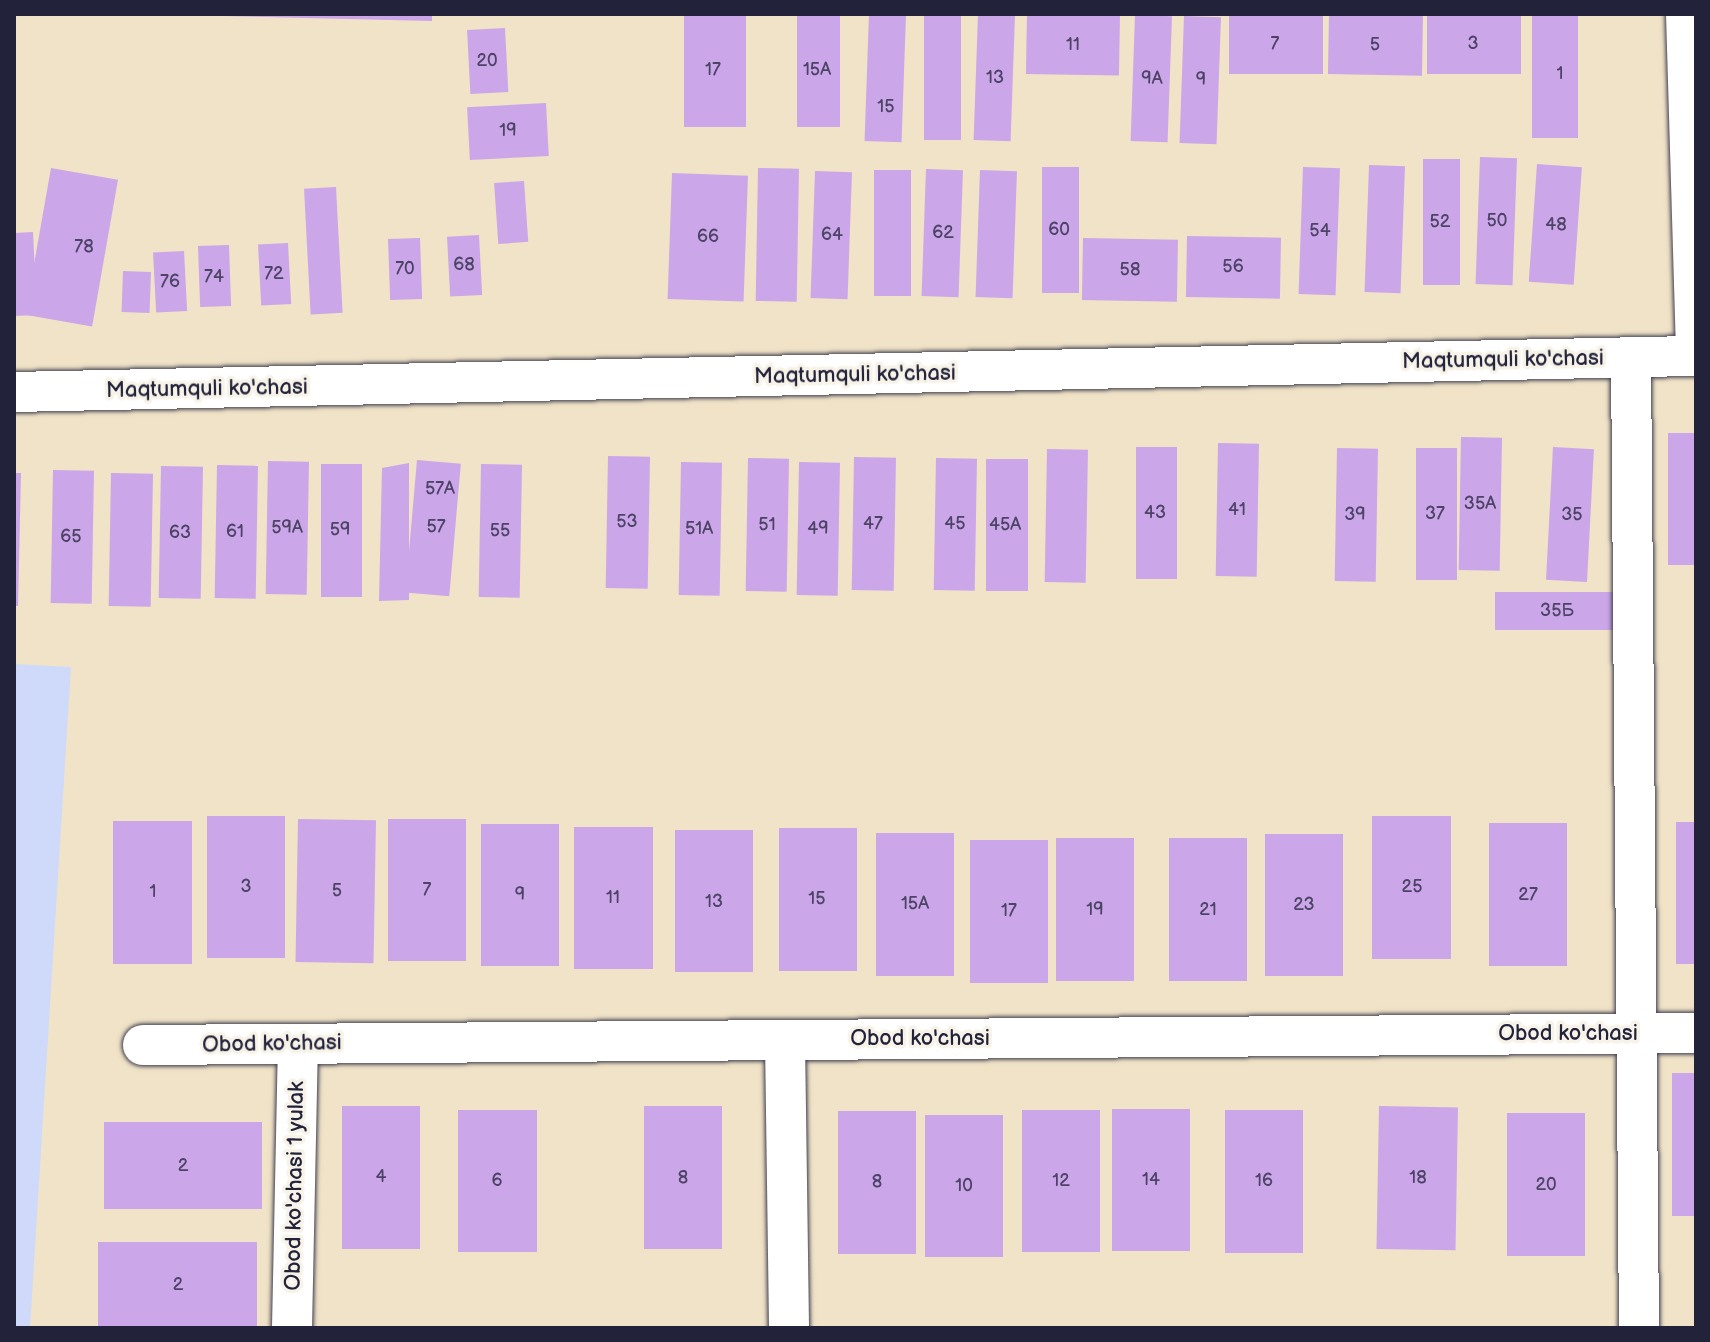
<!DOCTYPE html>
<meta charset="utf-8">
<style>
body{margin:0}
#map{position:relative;width:1710px;height:1342px;overflow:hidden;background:#f0e3c7;font-family:"Balsamiq Sans",sans-serif}
div>[style]{position:absolute}
[style*='--x']{left:calc(var(--x)*1px);top:calc(var(--y)*1px);width:calc(var(--w)*1px);rotate:calc(var(--a)*1deg)}
.built>*{inset:0;background:#cfdafa}
.building>*{inset:0;background:#cba6e9;transform-origin:0 0}
.roads{filter:drop-shadow(0 0 2px #413f50) drop-shadow(0 0 2px #413f50)}
.minor>*{height:40px;margin:-20px;padding:0 20px;transform-origin:20px;border-radius:20px;background:#fff}
span{translate:-50% -50%;white-space:nowrap;text-align:center;line-height:1.15;-webkit-text-stroke:7px #f7f3e8;paint-order:stroke}
.number-label{font-size:18px;color:#4c4366}
.number-label span{-webkit-text-stroke-width:0}
.street-label{font-size:22px;color:#22223b}
.frame{position:absolute;inset:0;border:16px solid #22223b;pointer-events:none}
</style>
<div id="map">
<div class="built">
<i style="clip-path:polygon(14px 664px,71px 667px,30px 1328px,14px 1328px)"></i>
</div>
<div class="building">
<i style="clip-path:polygon(135px 14px,432px 14px,432px 21px)"></i>
<i style="left:684px;top:14px;width:62px;height:113px"></i>
<i style="left:797px;top:14px;width:43px;height:113px"></i>
<i style="left:869px;top:14px;width:37px;height:127px;rotate:2deg"></i>
<i style="left:924px;top:14px;width:37px;height:126px"></i>
<i style="left:978px;top:14px;width:37px;height:126px;rotate:2deg"></i>
<i style="left:1027px;top:14px;width:93px;height:60px;rotate:1deg"></i>
<i style="left:1229px;top:14px;width:94px;height:60px"></i>
<i style="left:1329px;top:14px;width:94px;height:60px;rotate:1deg"></i>
<i style="left:1427px;top:14px;width:94px;height:60px"></i>
<i style="left:1532px;top:14px;width:46px;height:124px"></i>
<i style="left:1135px;top:15px;width:37px;height:126px;rotate:2deg"></i>
<i style="left:1184px;top:16px;width:37px;height:127px;rotate:2deg"></i>
<i style="left:505px;top:28px;width:64px;height:38px;rotate:87deg"></i>
<i style="left:546px;top:103px;width:53px;height:79px;rotate:87deg"></i>
<i style="left:1480px;top:157px;width:37px;height:127px;rotate:2deg"></i>
<i style="left:1423px;top:159px;width:37px;height:126px"></i>
<i style="left:1537px;top:164px;width:45px;height:118px;rotate:4deg"></i>
<i style="left:1369px;top:165px;width:36px;height:127px;rotate:2deg"></i>
<i style="left:1042px;top:167px;width:37px;height:126px"></i>
<i style="left:1303px;top:167px;width:37px;height:127px;rotate:2deg"></i>
<i style="left:51px;top:168px;width:68px;height:149px;rotate:10deg"></i>
<i style="left:758px;top:168px;width:41px;height:133px;rotate:1deg"></i>
<i style="left:926px;top:169px;width:37px;height:127px;rotate:2deg"></i>
<i style="left:874px;top:170px;width:37px;height:126px"></i>
<i style="left:980px;top:170px;width:37px;height:127px;rotate:2deg"></i>
<i style="left:815px;top:171px;width:37px;height:127px;rotate:2deg"></i>
<i style="left:672px;top:173px;width:76px;height:126px;rotate:2deg"></i>
<i style="left:524px;top:181px;width:61px;height:30px;rotate:86deg"></i>
<i style="left:336px;top:187px;width:126px;height:32px;rotate:87deg"></i>
<i style="clip-path:polygon(33px 232px,37px 315px,14px 316px,14px 233px)"></i>
<i style="left:479px;top:235px;width:60px;height:32px;rotate:87deg"></i>
<i style="left:1187px;top:236px;width:94px;height:61px;rotate:1deg"></i>
<i style="left:420px;top:238px;width:61px;height:32px;rotate:88deg"></i>
<i style="left:1083px;top:238px;width:95px;height:62px;rotate:1deg"></i>
<i style="left:288px;top:243px;width:61px;height:30px;rotate:87deg"></i>
<i style="left:229px;top:245px;width:61px;height:31px;rotate:88deg"></i>
<i style="left:184px;top:251px;width:60px;height:31px;rotate:87deg"></i>
<i style="left:123px;top:271px;width:28px;height:41px;rotate:2deg"></i>
<i style="left:1668px;top:433px;width:28px;height:132px"></i>
<i style="left:1461px;top:437px;width:41px;height:133px;rotate:1deg"></i>
<i style="left:1218px;top:443px;width:41px;height:133px;rotate:1deg"></i>
<i style="left:1136px;top:447px;width:41px;height:132px"></i>
<i style="left:1553px;top:447px;width:41px;height:133px;rotate:3deg"></i>
<i style="left:1337px;top:448px;width:41px;height:133px;rotate:1deg"></i>
<i style="left:1416px;top:448px;width:41px;height:132px"></i>
<i style="left:1047px;top:449px;width:41px;height:133px;rotate:1deg"></i>
<i style="left:608px;top:456px;width:42px;height:132px;rotate:1deg"></i>
<i style="left:854px;top:457px;width:42px;height:133px;rotate:1deg"></i>
<i style="left:748px;top:458px;width:41px;height:133px;rotate:1deg"></i>
<i style="left:936px;top:458px;width:41px;height:132px;rotate:1deg"></i>
<i style="left:986px;top:459px;width:42px;height:132px"></i>
<i style="left:417px;top:460px;width:44px;height:133px;rotate:5deg"></i>
<i style="left:268px;top:461px;width:41px;height:133px;rotate:1deg"></i>
<i style="left:681px;top:462px;width:41px;height:133px;rotate:1deg"></i>
<i style="left:799px;top:462px;width:41px;height:133px;rotate:1deg"></i>
<i style="clip-path:polygon(409px 463px,409px 600px,379px 601px,382px 468px)"></i>
<i style="left:321px;top:464px;width:41px;height:133px"></i>
<i style="left:481px;top:464px;width:41px;height:133px;rotate:1deg"></i>
<i style="left:217px;top:465px;width:41px;height:133px;rotate:1deg"></i>
<i style="left:161px;top:466px;width:42px;height:132px;rotate:1deg"></i>
<i style="left:53px;top:470px;width:41px;height:133px;rotate:1deg"></i>
<i style="clip-path:polygon(14px 473px,21px 473px,18px 606px,14px 606px)"></i>
<i style="left:111px;top:473px;width:42px;height:133px;rotate:1deg"></i>
<i style="left:1495px;top:592px;width:126px;height:38px"></i>
<i style="left:207px;top:816px;width:78px;height:142px"></i>
<i style="left:1372px;top:816px;width:79px;height:143px"></i>
<i style="left:298px;top:819px;width:78px;height:143px;rotate:1deg"></i>
<i style="left:388px;top:819px;width:78px;height:142px"></i>
<i style="left:113px;top:821px;width:79px;height:143px"></i>
<i style="left:1676px;top:822px;width:20px;height:142px"></i>
<i style="left:1567px;top:823px;width:143px;height:78px;rotate:90deg"></i>
<i style="left:481px;top:824px;width:78px;height:142px"></i>
<i style="left:574px;top:827px;width:79px;height:142px"></i>
<i style="left:779px;top:828px;width:78px;height:143px"></i>
<i style="left:753px;top:830px;width:142px;height:78px;rotate:90deg"></i>
<i style="left:876px;top:833px;width:78px;height:143px"></i>
<i style="left:1265px;top:834px;width:78px;height:142px"></i>
<i style="left:1134px;top:838px;width:143px;height:78px;rotate:90deg"></i>
<i style="left:1247px;top:838px;width:143px;height:78px;rotate:90deg"></i>
<i style="left:970px;top:840px;width:78px;height:143px"></i>
<i style="left:1672px;top:1073px;width:24px;height:143px"></i>
<i style="left:342px;top:1106px;width:78px;height:143px"></i>
<i style="left:722px;top:1106px;width:143px;height:78px;rotate:90deg"></i>
<i style="left:1379px;top:1106px;width:79px;height:143px;rotate:1deg"></i>
<i style="left:1112px;top:1109px;width:78px;height:142px"></i>
<i style="left:458px;top:1110px;width:79px;height:142px"></i>
<i style="left:1022px;top:1110px;width:78px;height:142px"></i>
<i style="left:1225px;top:1110px;width:78px;height:143px"></i>
<i style="left:838px;top:1111px;width:78px;height:143px"></i>
<i style="left:1585px;top:1113px;width:143px;height:78px;rotate:90deg"></i>
<i style="left:925px;top:1115px;width:78px;height:142px"></i>
<i style="left:262px;top:1122px;width:87px;height:158px;rotate:90deg"></i>
<i style="left:98px;top:1242px;width:159px;height:86px"></i>
</div>
<div class="roads">
<div class="minor">
<i style="--x:1686;--y:14;--w:342;--a:88.3"></i>
<i style="--x:1631;--y:357;--w:971;--a:89.53"></i>
<i style="--x:14;--y:392;--w:1682;--a:-1.23"></i>
<i style="--x:785;--y:1040;--w:288;--a:89.2"></i>
<i style="--x:143;--y:1045;--w:1553;--a:-0.44"></i>
<i style="--x:292;--y:1328;--w:284;--a:-88.8"></i>
</div>
</div>
<div class="number-label">
<span style="left:1275px;top:44px">7</span>
<span style="left:1473px;top:44px">3</span>
<span style="left:1073px;top:45px">11</span>
<span style="left:1375px;top:45px">5</span>
<span style="left:487px;top:61px">20</span>
<span style="left:713px;top:70px">17</span>
<span style="left:817px;top:70px">15А</span>
<span style="left:1560px;top:74px">1</span>
<span style="left:995px;top:78px">13</span>
<span style="left:1152px;top:79px">9А</span>
<span style="left:1201px;top:80px">9</span>
<span style="left:886px;top:107px">15</span>
<span style="left:508px;top:131px">19</span>
<span style="left:1497px;top:221px">50</span>
<span style="left:1440px;top:222px">52</span>
<span style="left:1556px;top:225px">48</span>
<span style="left:1059px;top:230px">60</span>
<span style="left:1320px;top:231px">54</span>
<span style="left:943px;top:233px">62</span>
<span style="left:832px;top:235px">64</span>
<span style="left:708px;top:237px">66</span>
<span style="left:84px;top:247px">78</span>
<span style="left:464px;top:265px">68</span>
<span style="left:1233px;top:267px">56</span>
<span style="left:405px;top:269px">70</span>
<span style="left:1130px;top:270px">58</span>
<span style="left:274px;top:274px">72</span>
<span style="left:214px;top:277px">74</span>
<span style="left:170px;top:282px">76</span>
<span style="left:440px;top:489px">57А</span>
<span style="left:1480px;top:504px">35А</span>
<span style="left:1237px;top:510px">41</span>
<span style="left:1155px;top:513px">43</span>
<span style="left:1435px;top:514px">37</span>
<span style="left:1355px;top:515px">39</span>
<span style="left:1572px;top:515px">35</span>
<span style="left:627px;top:522px">53</span>
<span style="left:873px;top:524px">47</span>
<span style="left:955px;top:524px">45</span>
<span style="left:767px;top:525px">51</span>
<span style="left:1005px;top:525px">45А</span>
<span style="left:436px;top:527px">57</span>
<span style="left:287px;top:528px">59А</span>
<span style="left:699px;top:529px">51А</span>
<span style="left:818px;top:529px">49</span>
<span style="left:340px;top:530px">59</span>
<span style="left:500px;top:531px">55</span>
<span style="left:235px;top:532px">61</span>
<span style="left:180px;top:533px">63</span>
<span style="left:71px;top:537px">65</span>
<span style="left:1557px;top:611px">35Б</span>
<span style="left:246px;top:887px">3</span>
<span style="left:1412px;top:887px">25</span>
<span style="left:427px;top:890px">7</span>
<span style="left:337px;top:891px">5</span>
<span style="left:153px;top:892px">1</span>
<span style="left:520px;top:895px">9</span>
<span style="left:1528px;top:895px">27</span>
<span style="left:613px;top:898px">11</span>
<span style="left:817px;top:899px">15</span>
<span style="left:714px;top:902px">13</span>
<span style="left:915px;top:904px">15А</span>
<span style="left:1304px;top:905px">23</span>
<span style="left:1095px;top:910px">19</span>
<span style="left:1208px;top:910px">21</span>
<span style="left:1009px;top:911px">17</span>
<span style="left:183px;top:1166px">2</span>
<span style="left:381px;top:1177px">4</span>
<span style="left:683px;top:1178px">8</span>
<span style="left:1418px;top:1178px">18</span>
<span style="left:1151px;top:1180px">14</span>
<span style="left:497px;top:1181px">6</span>
<span style="left:1061px;top:1181px">12</span>
<span style="left:1264px;top:1181px">16</span>
<span style="left:877px;top:1182px">8</span>
<span style="left:1546px;top:1185px">20</span>
<span style="left:964px;top:1186px">10</span>
<span style="left:178px;top:1285px">2</span>
</div>
<div class="street-label">
<span style="left:1503px;top:360px;rotate:-1deg">Maqtumquli ko'chasi</span>
<span style="left:855px;top:375px;rotate:-1deg">Maqtumquli ko'chasi</span>
<span style="left:207px;top:389px;rotate:-1deg">Maqtumquli ko'chasi</span>
<span style="left:1568px;top:1034px">Obod ko'chasi</span>
<span style="left:920px;top:1039px">Obod ko'chasi</span>
<span style="left:272px;top:1044px;rotate:-1deg">Obod ko'chasi</span>
<span style="left:295px;top:1186px;rotate:-89deg">Obod ko'chasi 1 yulak</span>
</div>
<div class="frame"></div>
</div>
